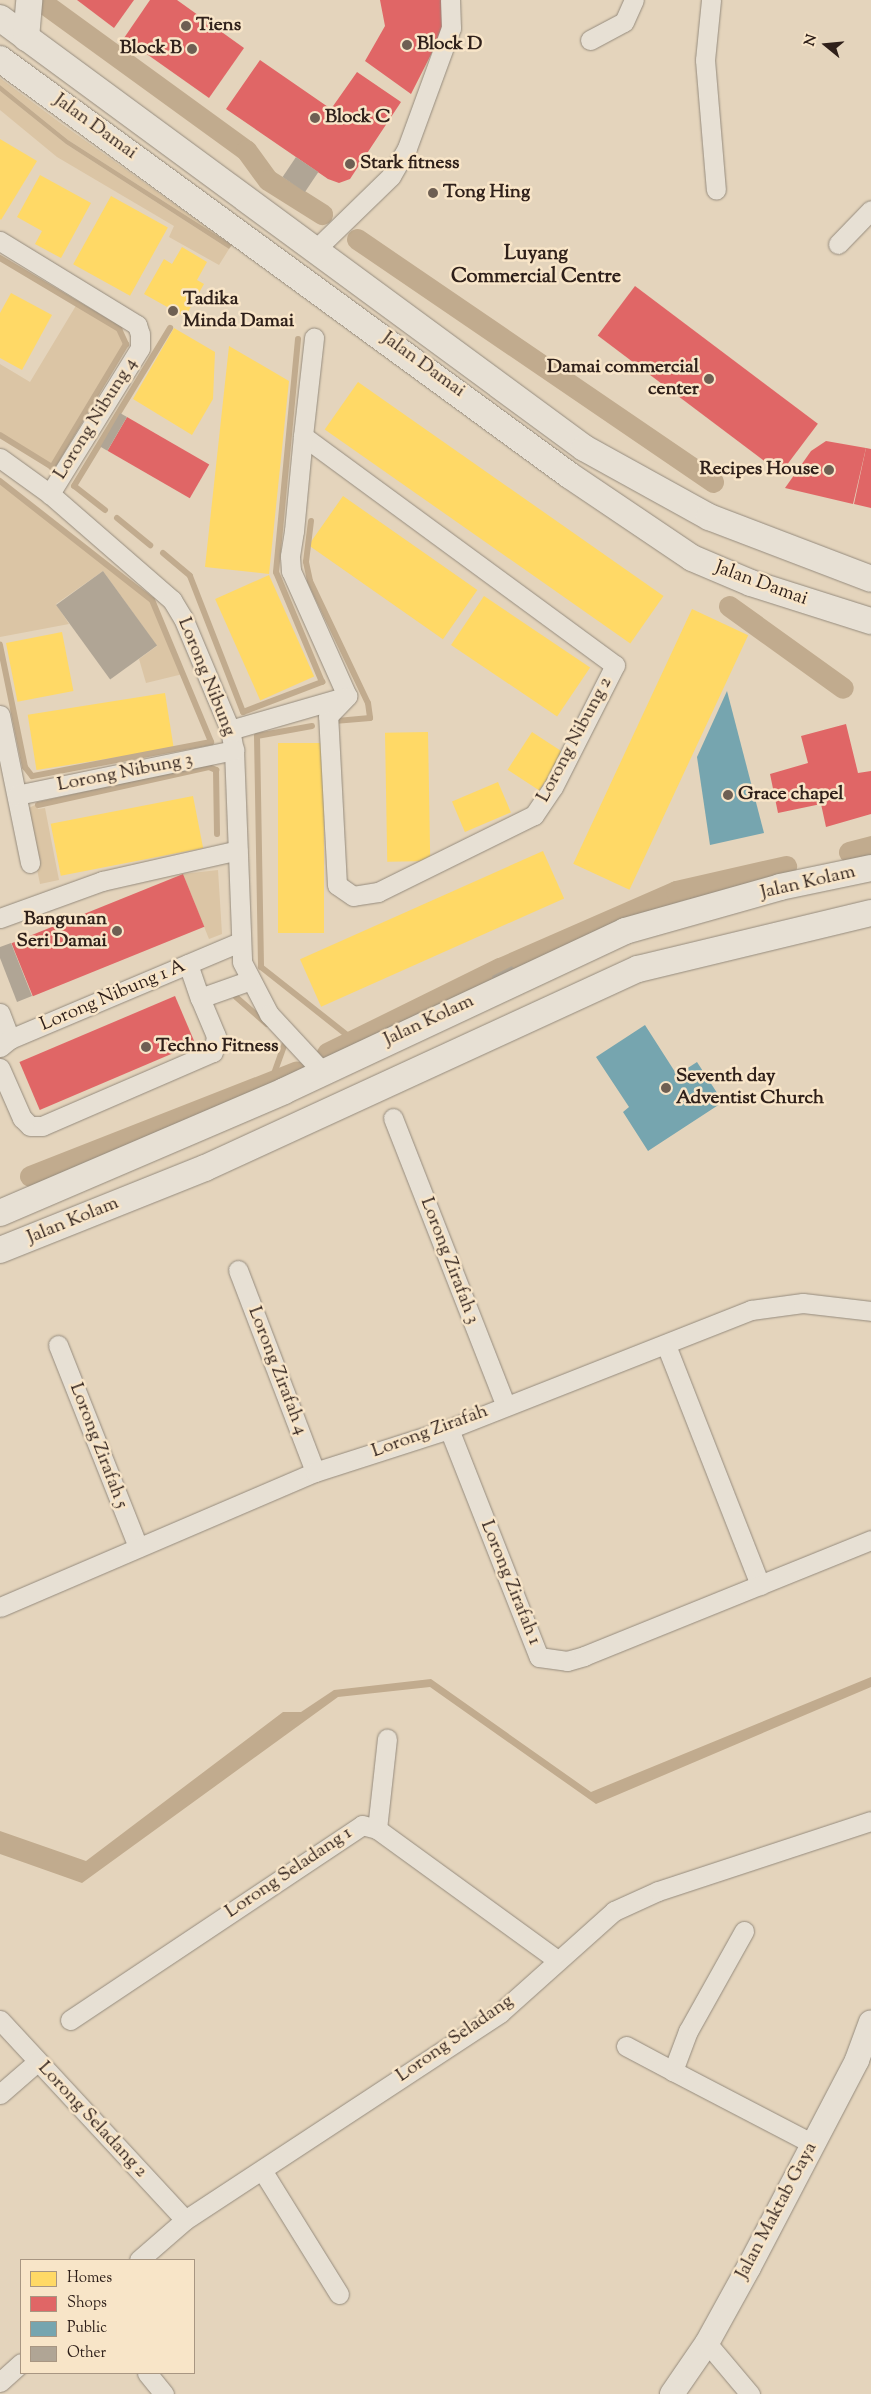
<!DOCTYPE html>
<style>
body{margin:0}
#map{position:relative;width:871px;height:2394px;overflow:hidden;background:#e4d4bc;font-family:"Sorts Mill Goudy",serif}
div>[style]{position:absolute}
[style*='--x']{left:calc(var(--x)*1px);top:calc(var(--y)*1px);width:calc(var(--w)*1px);rotate:calc(var(--a)*1deg)}
.green>*{inset:0;background:#dbc5a5}
.water>*{inset:0;background:#c1ab8e}
.homes>*{inset:0;background:#ffd966;transform-origin:0 0}
.shops>*{inset:0;background:#e06666;transform-origin:0 0}
.public>*{inset:0;background:#76a5af}
.stream>*{height:6px;margin:-3px;padding:0 3px;transform-origin:3px;border-radius:3px;background:#c1ab8e}
.canal>*{height:21px;margin:-10.5px;padding:0 10.5px;transform-origin:10.5px;border-radius:10.5px;background:#c1ab8e}
.building>*{inset:0;background:#b0a595;transform-origin:0 0}
.roads{filter:drop-shadow(0 0 1px #958b7d) drop-shadow(0 0 1px #958b7d)}
.minor>*{height:19px;margin:-9.5px;padding:0 9.5px;transform-origin:9.5px;border-radius:9.5px;background:#e7e0d4}
.tertiary>*{height:24px;margin:-12px;padding:0 12px;transform-origin:12px;border-radius:12px;background:#e7e0d4}
.secondary>*{height:26px;margin:-13px;padding:0 13px;transform-origin:13px;border-radius:13px;background:#e7e0d4}
.dots>*{width:14px;height:14px;translate:-50% -50%;box-sizing:border-box;border:2px solid #f8e5c8;border-radius:50%}
span{translate:-50% -50%;white-space:nowrap;text-align:center;line-height:1.15;-webkit-text-stroke:5px #f8e5c8;paint-order:stroke}
.poi-label{font-size:19px;color:#2f201a;font-weight:700}
.left{translate:0 -50%;text-align:left}
.right{translate:-100% -50%;text-align:right}
.street-label{font-size:19px;color:#2f201a}
.neighbourhood-label{font-size:20px;color:#2f201a;font-weight:700}
.legend{position:absolute;left:20px;top:2259px;width:175px;height:115px;box-sizing:border-box;background:#f8e5c8;border:1px solid #a89682;margin:0;padding:6px 9px;list-style:none;font-size:15px;color:#2f201a}
.legend li{display:flex;align-items:center;gap:10px;height:25px}
.legend b{width:25px;border:1px solid #a89682}
.north{position:absolute;left:801px;top:20px;width:50px;height:50px;-webkit-text-stroke:4px #f8e5c8;paint-order:stroke;rotate:287deg;font-size:14px;font-weight:700;line-height:20px;text-align:center;color:#2f201a}
.north::after{content:'';display:block;margin:auto;width:18px;height:22px;background:#2f201a;clip-path:polygon(50% 0,100% 100%,50% 72%,0 100%)}
</style>
<div id="map">
<div class="green">
<i style="clip-path:polygon(0 78px,59px 122px,232px 245px,68px 140px,0 85px)"></i>
<i style="clip-path:polygon(0 91px,66px 144px,229px 249px,219px 265px,169px 237px,174px 226px,57px 157px,0 110px)"></i>
<i style="clip-path:polygon(77px 304px,119px 329px,126px 344px,50px 469px,0 435px,0 364px,30px 382px)"></i>
<i style="clip-path:polygon(0 481px,152px 600px,183px 674px,146px 683px,139px 659px,157px 646px,103px 571px,56px 604px,69px 624px,0 637px)"></i>
<i style="clip-path:polygon(37px 804px,38px 809px,45px 808px,59px 880px,40px 884px,25px 810px)"></i>
<i style="clip-path:polygon(218px 870px,222px 934px,209px 939px,183px 874px)"></i>
</div>
<div class="water">
<i style="clip-path:polygon(0 85px,68px 140px,232px 245px,229px 249px,66px 144px,0 91px)"></i>
<i style="clip-path:polygon(871px 1677px,871px 1687px,596px 1804px,430px 1687px,338px 1697px,82px 1883px,0 1854px,0 1831px,86px 1861px,283px 1712px,301px 1712px,334px 1690px,431px 1679px,591px 1792px)"></i>
</div>
<div class="homes">
<i style="clip-path:polygon(0 139px,37px 161px,1px 220px,0 219px)"></i>
<i style="clip-path:polygon(40px 175px,91px 203px,61px 258px,35px 244px,42px 231px,17px 217px)"></i>
<i style="left:111px;top:196px;width:65px;height:78px;rotate:29deg"></i>
<i style="clip-path:polygon(182px 247px,207px 262px,197px 280px,204px 284px,185px 317px,144px 294px,164px 259px,172px 264px)"></i>
<i style="clip-path:polygon(11px 293px,52px 315px,22px 370px,0 358px,0 313px)"></i>
<i style="clip-path:polygon(174px 328px,215px 352px,213px 399px,192px 435px,133px 399px)"></i>
<i style="clip-path:polygon(229px 346px,289px 381px,269px 574px,205px 567px)"></i>
<i style="left:358px;top:382px;width:373px;height:58px;rotate:35deg"></i>
<i style="left:343px;top:496px;width:164px;height:60px;rotate:35deg"></i>
<i style="left:269px;top:575px;width:111px;height:59px;rotate:66deg"></i>
<i style="left:484px;top:596px;width:128px;height:59px;rotate:34deg"></i>
<i style="left:692px;top:609px;width:62px;height:281px;rotate:25deg"></i>
<i style="left:62px;top:632px;width:60px;height:57px;rotate:79deg"></i>
<i style="left:165px;top:693px;width:56px;height:139px;rotate:81deg"></i>
<i style="left:428px;top:732px;width:129px;height:43px;rotate:89deg"></i>
<i style="left:532px;top:732px;width:38px;height:45px;rotate:33deg"></i>
<i style="left:324px;top:743px;width:190px;height:46px;rotate:90deg"></i>
<i style="left:498px;top:782px;width:33px;height:50px;rotate:67deg"></i>
<i style="left:193px;top:796px;width:53px;height:145px;rotate:79deg"></i>
<i style="left:543px;top:851px;width:52px;height:266px;rotate:66deg"></i>
</div>
<div class="shops">
<i style="clip-path:polygon(77px 0,134px 0,114px 28px)"></i>
<i style="clip-path:polygon(150px 0,177px 0,244px 48px,209px 98px,124px 38px)"></i>
<i style="clip-path:polygon(380px 0,443px 0,443px 31px,411px 94px,365px 61px,385px 26px)"></i>
<i style="clip-path:polygon(260px 60px,331px 109px,357px 72px,401px 102px,350px 179px,339px 183px,328px 179px,226px 109px)"></i>
<i style="left:635px;top:286px;width:229px;height:62px;rotate:37deg"></i>
<i style="left:127px;top:417px;width:95px;height:39px;rotate:30deg"></i>
<i style="clip-path:polygon(826px 441px,866px 448px,853px 504px,785px 488px,811px 451px)"></i>
<i style="clip-path:polygon(866px 448px,871px 449px,871px 508px,854px 504px)"></i>
<i style="clip-path:polygon(846px 724px,858px 773px,871px 771px,871px 814px,826px 827px,821px 804px,778px 813px,770px 774px,808px 763px,801px 736px)"></i>
<i style="left:183px;top:874px;width:57px;height:185px;rotate:68deg"></i>
<i style="left:175px;top:996px;width:52px;height:169px;rotate:67deg"></i>
</div>
<div class="public">
<i style="clip-path:polygon(727px 691px,764px 833px,710px 845px,697px 757px)"></i>
<i style="clip-path:polygon(645px 1025px,677px 1075px,697px 1062px,723px 1102px,648px 1151px,623px 1112px,629px 1107px,596px 1057px)"></i>
</div>
<div class="stream">
<i style="--x:0;--y:258;--w:139;--a:30.8"></i>
<i style="--x:119;--y:329;--w:17;--a:65"></i>
<i style="--x:126;--y:344;--w:144;--a:121"></i>
<i style="--x:52;--y:467;--w:61;--a:-148.4"></i>
<i style="--x:0;--y:481;--w:193;--a:38.1"></i>
<i style="--x:152;--y:600;--w:154;--a:67.4"></i>
<i style="--x:211;--y:742;--w:182;--a:169.2"></i>
<i style="--x:32;--y:776;--w:11;--a:-128"></i>
<i style="--x:25;--y:767;--w:125;--a:-101.6"></i>
<i style="--x:105;--y:510;--w:39;--a:-142"></i>
<i style="--x:74;--y:486;--w:185;--a:-58.7"></i>
<i style="--x:117;--y:518;--w:43;--a:39.3"></i>
<i style="--x:311;--y:521;--w:41;--a:97"></i>
<i style="--x:306;--y:562;--w:19;--a:78"></i>
<i style="--x:310;--y:581;--w:135;--a:64.6"></i>
<i style="--x:368;--y:703;--w:15;--a:82"></i>
<i style="--x:370;--y:718;--w:33;--a:175"></i>
<i style="--x:163;--y:553;--w:35;--a:40"></i>
<i style="--x:190;--y:576;--w:146;--a:68.7"></i>
<i style="--x:243;--y:712;--w:85;--a:-20.8"></i>
<i style="--x:322;--y:682;--w:119;--a:-112.7"></i>
<i style="--x:276;--y:572;--w:234;--a:-84.6"></i>
<i style="--x:312;--y:726;--w:56;--a:169.7"></i>
<i style="--x:257;--y:736;--w:231;--a:89"></i>
<i style="--x:261;--y:967;--w:115;--a:38.3"></i>
<i style="--x:38;--y:805;--w:175;--a:-12.5"></i>
<i style="--x:209;--y:767;--w:8;--a:23"></i>
<i style="--x:216;--y:770;--w:64;--a:89.1"></i>
<i style="--x:236;--y:997;--w:41;--a:41.1"></i>
<i style="--x:271;--y:1082;--w:45;--a:-70.3"></i>
</div>
<div class="canal">
<i style="--x:42;--y:2;--w:252;--a:36"></i>
<i style="--x:246;--y:150;--w:37;--a:54"></i>
<i style="--x:268;--y:180;--w:64;--a:32.2"></i>
<i style="--x:357;--y:239;--w:431;--a:34.3"></i>
<i style="--x:729;--y:606;--w:140;--a:35.7"></i>
<i style="--x:849;--y:852;--w:23;--a:-15"></i>
<i style="--x:327;--y:1053;--w:193;--a:-26.2"></i>
<i style="--x:500;--y:968;--w:192;--a:-23.6"></i>
<i style="--x:676;--y:891;--w:113;--a:-12.8"></i>
<i style="--x:30;--y:1176;--w:286;--a:-21.4"></i>
</div>
<div class="building">
<i style="left:296px;top:157px;width:27px;height:24px;rotate:34deg"></i>
<i style="left:120px;top:413px;width:8px;height:39px;rotate:30deg"></i>
<i style="left:103px;top:571px;width:92px;height:58px;rotate:54deg"></i>
<i style="clip-path:polygon(11px 943px,32px 996px,17px 1002px,0 958px,0 947px)"></i>
<i style="clip-path:polygon(512px 966px,515px 971px,494px 980px,492px 976px)"></i>
</div>
<div class="roads">
<div class="minor">
<i style="--x:711;--y:0;--w:60;--a:95.7"></i>
<i style="--x:705;--y:60;--w:130;--a:85.2"></i>
<i style="--x:590;--y:40;--w:38;--a:-28"></i>
<i style="--x:624;--y:22;--w:24;--a:-66"></i>
<i style="--x:0;--y:241;--w:161;--a:31.5"></i>
<i style="--x:137;--y:325;--w:9;--a:72"></i>
<i style="--x:140;--y:334;--w:14;--a:90"></i>
<i style="--x:140;--y:348;--w:172;--a:121.7"></i>
<i style="--x:838;--y:244;--w:47;--a:-45.9"></i>
<i style="--x:315;--y:250;--w:106;--a:-44.2"></i>
<i style="--x:391;--y:176;--w:32;--a:-60"></i>
<i style="--x:407;--y:148;--w:128;--a:-69.9"></i>
<i style="--x:451;--y:28;--w:28;--a:-92"></i>
<i style="--x:303;--y:436;--w:387;--a:36.3"></i>
<i style="--x:615;--y:665;--w:137;--a:116.9"></i>
<i style="--x:553;--y:787;--w:34;--a:124"></i>
<i style="--x:534;--y:815;--w:174;--a:153.7"></i>
<i style="--x:378;--y:892;--w:25;--a:171"></i>
<i style="--x:353;--y:896;--w:19;--a:-145"></i>
<i style="--x:337;--y:885;--w:169;--a:-93"></i>
<i style="--x:328;--y:716;--w:28;--a:-46"></i>
<i style="--x:347;--y:696;--w:137;--a:-114.1"></i>
<i style="--x:291;--y:571;--w:15;--a:-94"></i>
<i style="--x:290;--y:556;--w:25;--a:-81"></i>
<i style="--x:294;--y:531;--w:95;--a:-84.6"></i>
<i style="--x:303;--y:436;--w:99;--a:-83.6"></i>
<i style="--x:0;--y:458;--w:62;--a:35.8"></i>
<i style="--x:50;--y:494;--w:162;--a:41"></i>
<i style="--x:172;--y:600;--w:21;--a:59"></i>
<i style="--x:183;--y:618;--w:121;--a:67.2"></i>
<i style="--x:230;--y:730;--w:20;--a:79"></i>
<i style="--x:234;--y:750;--w:212;--a:87.8"></i>
<i style="--x:242;--y:962;--w:59;--a:62.6"></i>
<i style="--x:269;--y:1014;--w:78;--a:47.1"></i>
<i style="--x:0;--y:715;--w:151;--a:78.5"></i>
<i style="--x:230;--y:730;--w:119;--a:-16.1"></i>
<i style="--x:17;--y:795;--w:222;--a:-11.7"></i>
<i style="--x:0;--y:918;--w:109;--a:-19.9"></i>
<i style="--x:102;--y:881;--w:139;--a:-12.8"></i>
<i style="--x:188;--y:964;--w:36;--a:71"></i>
<i style="--x:0;--y:1013;--w:28;--a:69"></i>
<i style="--x:0;--y:1047;--w:13;--a:-39"></i>
<i style="--x:10;--y:1039;--w:250;--a:-22.9"></i>
<i style="--x:0;--y:1068;--w:55;--a:66.3"></i>
<i style="--x:22;--y:1118;--w:11;--a:45"></i>
<i style="--x:30;--y:1126;--w:12;--a:0"></i>
<i style="--x:42;--y:1126;--w:186;--a:-23.4"></i>
<i style="--x:213;--y:1052;--w:16;--a:-79"></i>
<i style="--x:216;--y:1036;--w:41;--a:-112.8"></i>
<i style="--x:200;--y:998;--w:51;--a:-19.5"></i>
<i style="--x:393;--y:1118;--w:307;--a:68.6"></i>
<i style="--x:238;--y:1270;--w:216;--a:69.1"></i>
<i style="--x:58;--y:1345;--w:217;--a:68.4"></i>
<i style="--x:666;--y:1345;--w:258;--a:68.6"></i>
<i style="--x:449;--y:1429;--w:245;--a:68.5"></i>
<i style="--x:539;--y:1657;--w:28;--a:8"></i>
<i style="--x:567;--y:1661;--w:18;--a:-16"></i>
<i style="--x:584;--y:1656;--w:310;--a:-22"></i>
<i style="--x:0;--y:1607;--w:343;--a:-23.2"></i>
<i style="--x:315;--y:1472;--w:141;--a:-17.8"></i>
<i style="--x:449;--y:1429;--w:325;--a:-21.5"></i>
<i style="--x:751;--y:1310;--w:52;--a:-7.7"></i>
<i style="--x:803;--y:1303;--w:68;--a:6.7"></i>
<i style="--x:377;--y:1829;--w:91;--a:-83.7"></i>
<i style="--x:744;--y:1931;--w:115;--a:119.2"></i>
<i style="--x:688;--y:2031;--w:43;--a:110.6"></i>
<i style="--x:673;--y:2071;--w:158;--a:27.5"></i>
<i style="--x:0;--y:2020;--w:272;--a:47.2"></i>
<i style="--x:70;--y:2020;--w:351;--a:-33.7"></i>
<i style="--x:362;--y:1825;--w:16;--a:15"></i>
<i style="--x:377;--y:1829;--w:221;--a:36"></i>
<i style="--x:626;--y:2046;--w:53;--a:28"></i>
<i style="--x:0;--y:2094;--w:49;--a:-40.9"></i>
<i style="--x:262;--y:2170;--w:146;--a:58.2"></i>
<i style="--x:139;--y:2260;--w:61;--a:-41"></i>
<i style="--x:185;--y:2220;--w:377;--a:-33.3"></i>
<i style="--x:500;--y:2013;--w:153;--a:-41.8"></i>
<i style="--x:614;--y:1911;--w:48;--a:-24.4"></i>
<i style="--x:658;--y:1891;--w:224;--a:-18.2"></i>
<i style="--x:707;--y:2343;--w:67;--a:49.9"></i>
<i style="--x:147;--y:2373;--w:27;--a:51"></i>
<i style="--x:0;--y:2382;--w:28;--a:-42"></i>
</div>
<div class="tertiary">
<i style="--x:672;--y:2394;--w:62;--a:-55.5"></i>
<i style="--x:707;--y:2343;--w:87;--a:-61.1"></i>
<i style="--x:749;--y:2267;--w:233;--a:-62.4"></i>
<i style="--x:857;--y:2060;--w:40;--a:-69.8"></i>
</div>
<div class="secondary">
<i style="--x:0;--y:18;--w:725;--a:36.36"></i>
<i style="--x:584;--y:448;--w:143;--a:28.9"></i>
<i style="--x:709;--y:517;--w:173;--a:20.9"></i>
<i style="--x:26;--y:38;--w:38;--a:-85"></i>
<i style="--x:0;--y:59;--w:705;--a:36.17"></i>
<i style="--x:569;--y:475;--w:148;--a:34"></i>
<i style="--x:692;--y:558;--w:64;--a:23"></i>
<i style="--x:751;--y:583;--w:126;--a:17.6"></i>
<i style="--x:0;--y:1213;--w:309;--a:-23.2"></i>
<i style="--x:284;--y:1091;--w:377;--a:-25.1"></i>
<i style="--x:625;--y:931;--w:161;--a:-15.8"></i>
<i style="--x:780;--y:887;--w:93;--a:-11.8"></i>
<i style="--x:0;--y:1250;--w:221;--a:-21.8"></i>
<i style="--x:205;--y:1168;--w:477;--a:-24.7"></i>
<i style="--x:638;--y:969;--w:240;--a:-13.5"></i>
</div>
</div>
<div class="dots">
<i style="left:186px;top:26px;background:#6e5f53"></i>
<i style="left:407px;top:45px;background:#6e5f53"></i>
<i style="left:192px;top:49px;background:#6e5f53"></i>
<i style="left:315px;top:118px;background:#6e5f53"></i>
<i style="left:350px;top:164px;background:#6e5f53"></i>
<i style="left:433px;top:193px;background:#6e5f53"></i>
<i style="left:173px;top:311px;background:#6e5f53"></i>
<i style="left:709px;top:379px;background:#6e5f53"></i>
<i style="left:829px;top:470px;background:#6e5f53"></i>
<i style="left:728px;top:795px;background:#6e5f53"></i>
<i style="left:117px;top:931px;background:#6e5f53"></i>
<i style="left:146px;top:1047px;background:#6e5f53"></i>
<i style="left:666px;top:1088px;background:#6e5f53"></i>
</div>
<div class="poi-label">
<span class="left" style="left:196px;top:26px">Tiens</span>
<span class="left" style="left:417px;top:45px">Block D</span>
<span class="right" style="left:182px;top:49px">Block B</span>
<span class="left" style="left:325px;top:118px">Block C</span>
<span class="left" style="left:360px;top:164px">Stark fitness</span>
<span class="left" style="left:443px;top:193px">Tong Hing</span>
<span class="left" style="left:183px;top:311px">Tadika<br>Minda Damai</span>
<span class="right" style="left:699px;top:379px">Damai commercial<br>center</span>
<span class="right" style="left:819px;top:470px">Recipes House</span>
<span class="left" style="left:738px;top:795px">Grace chapel</span>
<span class="right" style="left:107px;top:931px">Bangunan<br>Seri Damai</span>
<span class="left" style="left:156px;top:1047px">Techno Fitness</span>
<span class="left" style="left:676px;top:1088px">Seventh day<br>Adventist Church</span>
</div>
<div class="street-label">
<span style="left:95px;top:127px;rotate:36deg">Jalan Damai</span>
<span style="left:423px;top:365px;rotate:36deg">Jalan Damai</span>
<span style="left:96px;top:419px;rotate:-58deg">Lorong Nibung 4</span>
<span style="left:761px;top:584px;rotate:20deg">Jalan Damai</span>
<span style="left:206px;top:677px;rotate:68deg">Lorong Nibung</span>
<span style="left:575px;top:740px;rotate:-62deg">Lorong Nibung 2</span>
<span style="left:125px;top:773px;rotate:-11deg">Lorong Nibung 3</span>
<span style="left:808px;top:883px;rotate:-13deg">Jalan Kolam</span>
<span style="left:113px;top:996px;rotate:-23deg">Lorong Nibung 1 A</span>
<span style="left:429px;top:1021px;rotate:-25deg">Jalan Kolam</span>
<span style="left:73px;top:1221px;rotate:-22deg">Jalan Kolam</span>
<span style="left:449px;top:1261px;rotate:69deg">Lorong Zirafah 3</span>
<span style="left:277px;top:1371px;rotate:69deg">Lorong Zirafah 4</span>
<span style="left:430px;top:1432px;rotate:-20deg">Lorong Zirafah</span>
<span style="left:98px;top:1446px;rotate:69deg">Lorong Zirafah 5</span>
<span style="left:510px;top:1583px;rotate:68deg">Lorong Zirafah 1</span>
<span style="left:289px;top:1873px;rotate:-34deg">Lorong Seladang 1</span>
<span style="left:455px;top:2039px;rotate:-35deg">Lorong Seladang</span>
<span style="left:92px;top:2120px;rotate:47deg">Lorong Seladang 2</span>
<span style="left:777px;top:2211px;rotate:-62deg">Jalan Maktab Gaya</span>
</div>
<div class="neighbourhood-label">
<span style="left:536px;top:266px">Luyang<br>Commercial Centre</span>
</div>
<ul class="legend">
<li><b style="height:14px;background:#ffd966"></b>Homes</li>
<li><b style="height:14px;background:#e06666"></b>Shops</li>
<li><b style="height:14px;background:#76a5af"></b>Public</li>
<li><b style="height:14px;background:#b0a595"></b>Other</li>
</ul>
<div class="north">N</div>
</div>
